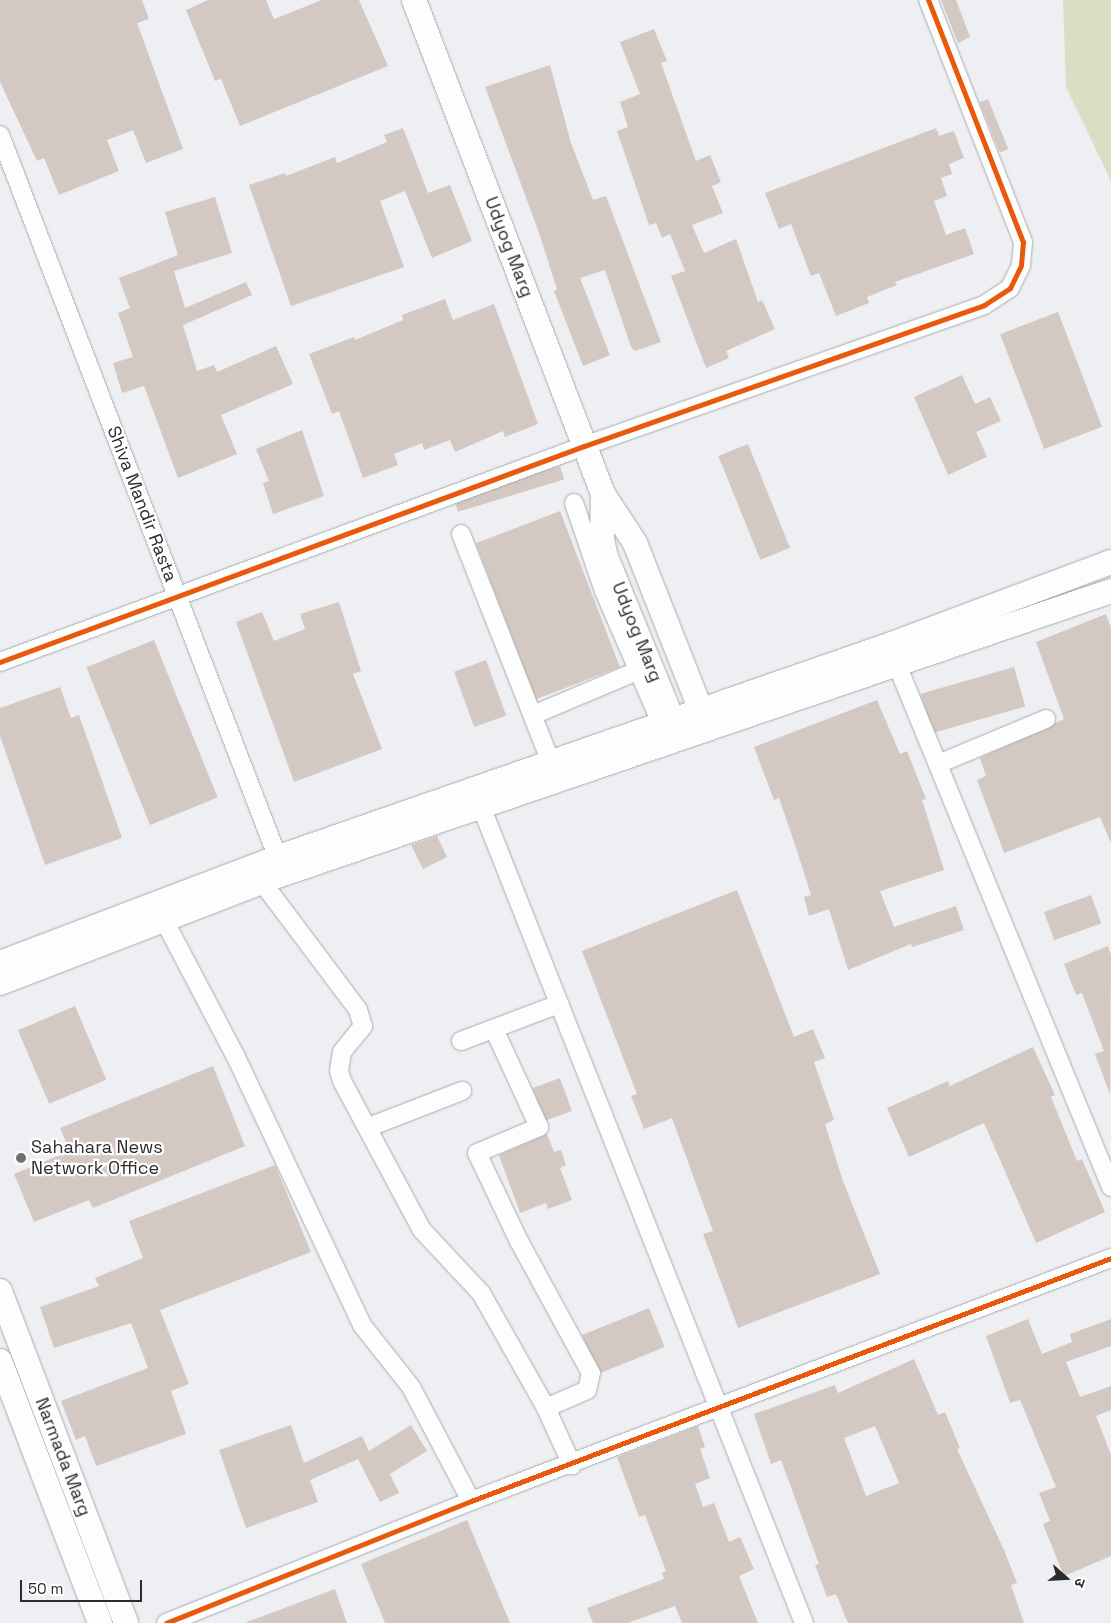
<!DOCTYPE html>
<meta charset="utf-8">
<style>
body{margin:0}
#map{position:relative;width:1111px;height:1623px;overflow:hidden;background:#eeeff3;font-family:"Space Grotesk","Noto Sans Devanagari",sans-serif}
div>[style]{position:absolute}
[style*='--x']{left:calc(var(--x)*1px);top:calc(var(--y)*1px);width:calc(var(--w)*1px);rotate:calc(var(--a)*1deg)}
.green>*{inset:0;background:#d9dec4}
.building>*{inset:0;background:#d4c8c2;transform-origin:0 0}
.roads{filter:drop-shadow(0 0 1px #ababae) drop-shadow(0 0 1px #ababae)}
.street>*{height:18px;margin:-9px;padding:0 9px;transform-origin:9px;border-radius:9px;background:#fcfdfd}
.secondary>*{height:24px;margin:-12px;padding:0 12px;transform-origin:12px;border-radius:12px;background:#fcfdfd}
.cycleway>*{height:5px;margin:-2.5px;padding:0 2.5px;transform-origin:2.5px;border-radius:2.5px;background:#e8590c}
.dots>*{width:14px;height:14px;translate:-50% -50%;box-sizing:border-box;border:2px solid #fff;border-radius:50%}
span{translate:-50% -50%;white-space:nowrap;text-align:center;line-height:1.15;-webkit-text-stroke:4.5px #fff;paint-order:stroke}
.street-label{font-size:18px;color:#2b2c2d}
.poi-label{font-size:18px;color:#2b2c2d}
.left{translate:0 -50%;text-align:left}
.north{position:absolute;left:1041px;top:1553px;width:50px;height:50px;-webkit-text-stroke:4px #fff;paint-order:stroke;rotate:109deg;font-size:14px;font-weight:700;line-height:20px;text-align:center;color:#2b2c2d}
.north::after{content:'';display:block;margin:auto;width:18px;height:22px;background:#2b2c2d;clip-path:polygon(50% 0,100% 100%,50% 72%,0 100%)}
.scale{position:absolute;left:20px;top:1580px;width:122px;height:22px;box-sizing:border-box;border:2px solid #2b2c2d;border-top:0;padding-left:6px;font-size:15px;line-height:18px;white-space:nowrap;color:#2b2c2d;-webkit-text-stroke:4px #fff;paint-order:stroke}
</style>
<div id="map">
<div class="green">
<i style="clip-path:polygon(1063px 0,1111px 0,1111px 181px,1066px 87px)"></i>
</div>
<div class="building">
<i style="clip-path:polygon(0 0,142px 0,149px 19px,137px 23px,183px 149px,146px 163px,133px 130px,107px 140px,119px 171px,59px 195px,44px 158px,37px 161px,0 82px)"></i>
<i style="clip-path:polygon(208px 0,266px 0,274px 19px,322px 0,359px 0,388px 66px,240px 126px,221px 79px,215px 81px,186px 10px)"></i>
<i style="clip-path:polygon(941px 0,956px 0,970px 37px,958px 43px)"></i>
<i style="clip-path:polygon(654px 29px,667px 61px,661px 63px,696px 161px,710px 155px,721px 182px,712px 186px,723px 213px,692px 225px,704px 253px,736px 239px,758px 302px,762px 300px,775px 329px,726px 351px,729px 358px,706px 368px,671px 276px,685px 271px,670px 234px,662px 238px,656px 223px,649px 225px,617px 131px,628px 127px,620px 102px,640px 94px,620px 42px)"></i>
<i style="clip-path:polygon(550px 65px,571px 143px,593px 200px,606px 196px,661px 342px,635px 351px,631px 347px,605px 270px,580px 278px,610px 355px,583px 366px,554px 291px,557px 289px,538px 230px,485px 87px)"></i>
<i style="left:988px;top:99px;width:54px;height:9px;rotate:68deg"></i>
<i style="clip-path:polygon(403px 128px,428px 193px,450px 185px,472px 241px,432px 258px,405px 191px,380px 201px,404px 267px,291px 306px,249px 185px,285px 173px,286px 176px,335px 157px,337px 163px,387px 142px,384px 135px)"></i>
<i style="clip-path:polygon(936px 128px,939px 136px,954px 131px,964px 158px,949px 164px,952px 174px,941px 178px,947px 196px,934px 201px,946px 235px,965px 228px,974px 254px,895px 282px,897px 285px,867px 297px,869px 303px,836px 316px,819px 273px,811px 276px,791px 224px,779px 229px,765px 193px)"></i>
<i style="clip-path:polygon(215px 197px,232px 253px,174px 271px,185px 308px,246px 282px,252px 295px,183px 325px,197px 371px,214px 365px,217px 372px,276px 346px,293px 384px,221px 415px,237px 454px,178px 478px,144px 386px,122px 393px,113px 363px,133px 357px,118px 313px,130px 308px,119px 278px,178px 255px,165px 212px)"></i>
<i style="clip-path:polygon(445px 299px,453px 320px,494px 304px,538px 424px,505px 437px,503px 431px,455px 452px,450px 440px,424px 450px,422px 443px,394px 454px,398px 465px,363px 478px,339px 411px,332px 414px,309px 354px,354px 337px,355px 340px,403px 320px,402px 315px)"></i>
<i style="left:1058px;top:312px;width:123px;height:62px;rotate:69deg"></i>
<i style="clip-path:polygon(962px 375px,975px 404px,990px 397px,1001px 421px,976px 432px,987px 457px,948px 475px,914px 397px)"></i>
<i style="clip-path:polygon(302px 430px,324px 496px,273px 514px,263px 483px,269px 481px,256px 449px)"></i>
<i style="left:748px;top:444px;width:112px;height:32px;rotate:68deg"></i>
<i style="left:560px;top:466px;width:14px;height:111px;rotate:73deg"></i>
<i style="left:560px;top:511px;width:167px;height:90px;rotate:69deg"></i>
<i style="clip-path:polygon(339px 602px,361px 671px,353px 674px,382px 749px,294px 782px,236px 622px,262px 612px,274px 641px,305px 629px,300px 614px)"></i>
<i style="clip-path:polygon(1106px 614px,1111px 628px,1111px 843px,1100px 817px,1004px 853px,977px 780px,986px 776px,980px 758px,1064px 719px,1036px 642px)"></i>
<i style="left:154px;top:640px;width:170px;height:73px;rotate:68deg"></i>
<i style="left:486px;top:660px;width:59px;height:34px;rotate:70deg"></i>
<i style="left:1014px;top:667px;width:41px;height:97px;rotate:74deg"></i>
<i style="clip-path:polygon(60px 687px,71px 718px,79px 715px,122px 838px,45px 865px,0 736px,0 708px)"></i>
<i style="clip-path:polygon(877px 700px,900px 754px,907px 751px,926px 799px,922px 800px,944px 870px,880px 891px,894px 927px,956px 906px,964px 930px,912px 947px,911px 944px,848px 970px,829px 909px,809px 916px,804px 897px,811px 895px,796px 848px,779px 798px,774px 800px,754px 747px)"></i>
<i style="clip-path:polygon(437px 836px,447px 857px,423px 869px,411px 845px)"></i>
<i style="clip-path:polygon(737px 890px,794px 1037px,813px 1029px,825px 1058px,814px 1062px,834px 1120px,825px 1124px,843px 1181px,880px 1274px,738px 1328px,703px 1234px,713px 1231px,672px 1118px,644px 1129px,631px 1096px,637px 1094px,582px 951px)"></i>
<i style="left:1091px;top:895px;width:30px;height:50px;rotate:70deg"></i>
<i style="clip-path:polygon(1108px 946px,1111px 955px,1110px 1094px,1095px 1054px,1104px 1051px,1082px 993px,1076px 995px,1064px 964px)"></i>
<i style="left:75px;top:1006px;width:80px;height:62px;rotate:67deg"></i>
<i style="clip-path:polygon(1033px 1047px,1055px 1095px,1051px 1097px,1077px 1161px,1082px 1159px,1105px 1212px,1036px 1243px,984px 1123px,909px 1157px,887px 1108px,948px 1081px,950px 1086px)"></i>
<i style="clip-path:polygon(213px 1066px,245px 1146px,93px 1208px,89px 1200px,34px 1222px,14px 1174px,70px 1151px,60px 1128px)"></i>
<i style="left:560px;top:1078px;width:35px;height:29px;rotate:70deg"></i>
<i style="clip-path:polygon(547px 1134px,554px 1152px,561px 1150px,566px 1165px,560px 1168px,572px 1200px,548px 1209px,546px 1203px,520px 1213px,499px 1155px)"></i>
<i style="clip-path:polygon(275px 1165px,311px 1252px,160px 1310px,189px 1384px,171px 1391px,186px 1434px,96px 1466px,85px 1436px,76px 1440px,61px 1401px,148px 1368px,131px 1323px,54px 1348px,40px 1307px,99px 1286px,95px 1278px,143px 1258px,129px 1221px)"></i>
<i style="left:649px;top:1308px;width:42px;height:72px;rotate:68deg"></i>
<i style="clip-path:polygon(1028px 1319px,1042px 1354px,1072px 1342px,1070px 1334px,1111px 1319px,1111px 1346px,1066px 1362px,1080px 1397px,1111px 1386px,1111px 1410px,1096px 1416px,1111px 1455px,1111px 1556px,1064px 1576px,1043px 1524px,1050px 1521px,1039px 1493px,1056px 1487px,1020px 1400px,1010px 1403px,986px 1336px)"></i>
<i style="clip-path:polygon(evenodd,914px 1359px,938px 1415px,945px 1412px,960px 1448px,957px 1449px,1004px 1550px,1017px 1583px,1011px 1585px,1024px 1623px,848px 1623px,836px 1594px,827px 1597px,815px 1565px,819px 1564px,781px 1460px,771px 1464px,754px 1414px,835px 1385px,838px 1393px,914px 1359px,875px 1426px,899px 1483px,866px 1496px,844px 1438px,875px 1426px)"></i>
<i style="clip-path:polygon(291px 1425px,304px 1463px,362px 1436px,369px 1451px,411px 1425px,427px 1451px,390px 1474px,399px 1493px,380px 1502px,358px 1459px,310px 1480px,318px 1502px,246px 1528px,219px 1450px)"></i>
<i style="clip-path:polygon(698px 1426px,705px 1447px,700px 1449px,710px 1478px,695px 1484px,703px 1507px,714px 1503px,729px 1542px,740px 1537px,754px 1569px,739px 1576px,758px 1623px,682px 1623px,675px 1606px,628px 1623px,593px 1623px,587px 1608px,664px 1579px,662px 1573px,666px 1571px,645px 1515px,639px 1517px,617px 1457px)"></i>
<i style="clip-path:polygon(467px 1520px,510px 1623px,385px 1623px,361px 1564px)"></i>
<i style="clip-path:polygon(335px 1589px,347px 1623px,247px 1623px,247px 1622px)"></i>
</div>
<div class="roads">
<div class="street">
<i style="--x:0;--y:135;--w:786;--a:68.98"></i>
<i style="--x:574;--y:503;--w:93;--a:71.2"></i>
<i style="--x:604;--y:591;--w:144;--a:66.6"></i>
<i style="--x:461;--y:534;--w:245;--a:68.5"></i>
<i style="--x:893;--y:655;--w:575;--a:67.72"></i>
<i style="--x:0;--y:662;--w:623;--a:-20.3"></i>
<i style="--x:584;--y:446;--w:424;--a:-19.4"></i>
<i style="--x:984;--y:305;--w:31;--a:-33"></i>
<i style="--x:1010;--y:288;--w:25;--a:-64"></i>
<i style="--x:1021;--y:265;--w:23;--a:-85"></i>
<i style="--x:1023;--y:242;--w:260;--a:-111.4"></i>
<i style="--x:533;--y:715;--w:113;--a:-22.9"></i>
<i style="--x:938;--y:764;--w:117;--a:-22.6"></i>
<i style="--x:477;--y:796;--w:889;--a:68.43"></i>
<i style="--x:262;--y:882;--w:160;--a:53.1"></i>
<i style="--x:358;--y:1010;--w:17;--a:73"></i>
<i style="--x:363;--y:1026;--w:33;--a:129"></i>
<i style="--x:342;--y:1052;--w:19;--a:99"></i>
<i style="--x:339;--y:1071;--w:10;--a:73"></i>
<i style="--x:342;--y:1081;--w:169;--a:61.8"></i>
<i style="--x:422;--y:1230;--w:86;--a:46.9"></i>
<i style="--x:481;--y:1293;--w:132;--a:60.5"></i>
<i style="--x:546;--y:1408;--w:63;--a:65.5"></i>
<i style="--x:164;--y:920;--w:155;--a:62.3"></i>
<i style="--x:236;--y:1057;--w:296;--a:64.8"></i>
<i style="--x:362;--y:1325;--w:79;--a:51.7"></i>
<i style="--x:411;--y:1387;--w:129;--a:62.2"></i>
<i style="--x:494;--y:1029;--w:108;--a:65.3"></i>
<i style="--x:539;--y:1127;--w:67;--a:157.2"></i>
<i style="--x:477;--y:1153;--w:100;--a:64.5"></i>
<i style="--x:520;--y:1243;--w:148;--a:61.4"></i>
<i style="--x:591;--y:1373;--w:17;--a:103"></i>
<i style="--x:587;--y:1390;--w:45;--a:156.3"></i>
<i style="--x:461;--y:1041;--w:105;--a:-20.7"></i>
<i style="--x:369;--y:1127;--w:100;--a:-21.2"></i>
<i style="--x:166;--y:1623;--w:328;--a:-21.8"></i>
<i style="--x:471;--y:1501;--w:685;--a:-20.79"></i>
</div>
<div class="secondary">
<i style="--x:414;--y:0;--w:529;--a:69.06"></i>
<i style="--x:603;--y:494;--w:59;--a:56.9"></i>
<i style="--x:635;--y:543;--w:193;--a:68.5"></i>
<i style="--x:603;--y:494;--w:46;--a:91.2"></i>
<i style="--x:602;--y:540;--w:17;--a:77"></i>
<i style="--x:606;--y:557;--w:190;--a:67.8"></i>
<i style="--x:0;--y:963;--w:302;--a:-20.8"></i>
<i style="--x:282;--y:856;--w:643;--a:-19.17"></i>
<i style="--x:889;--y:645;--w:237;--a:-20.5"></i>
<i style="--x:0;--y:983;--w:303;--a:-21.1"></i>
<i style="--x:283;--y:874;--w:875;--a:-18.87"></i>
<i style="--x:0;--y:1291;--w:355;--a:69.2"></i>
<i style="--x:0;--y:1361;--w:280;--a:69.1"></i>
</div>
</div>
<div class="cycleway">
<i style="--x:0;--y:662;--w:623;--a:-20.3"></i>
<i style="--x:584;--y:446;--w:424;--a:-19.4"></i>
<i style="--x:984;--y:305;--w:31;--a:-33"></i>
<i style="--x:1010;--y:288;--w:25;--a:-64"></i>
<i style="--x:1021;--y:265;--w:23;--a:-85"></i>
<i style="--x:1023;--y:242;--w:260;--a:-111.4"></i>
<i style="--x:166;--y:1623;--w:328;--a:-21.8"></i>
<i style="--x:471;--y:1501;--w:685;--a:-20.79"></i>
</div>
<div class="dots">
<i style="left:21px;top:1158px;background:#6f7072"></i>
</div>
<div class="street-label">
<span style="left:509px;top:247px;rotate:69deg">Udyog Marg</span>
<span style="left:142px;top:504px;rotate:69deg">Shiva Mandir Rasta</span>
<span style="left:637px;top:632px;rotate:68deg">Udyog Marg</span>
<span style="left:63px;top:1457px;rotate:69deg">Narmada Marg</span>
</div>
<div class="poi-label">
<span class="left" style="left:31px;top:1158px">Sahahara News<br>Network Office</span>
</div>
<div class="north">उ</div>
<div class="scale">50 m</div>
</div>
